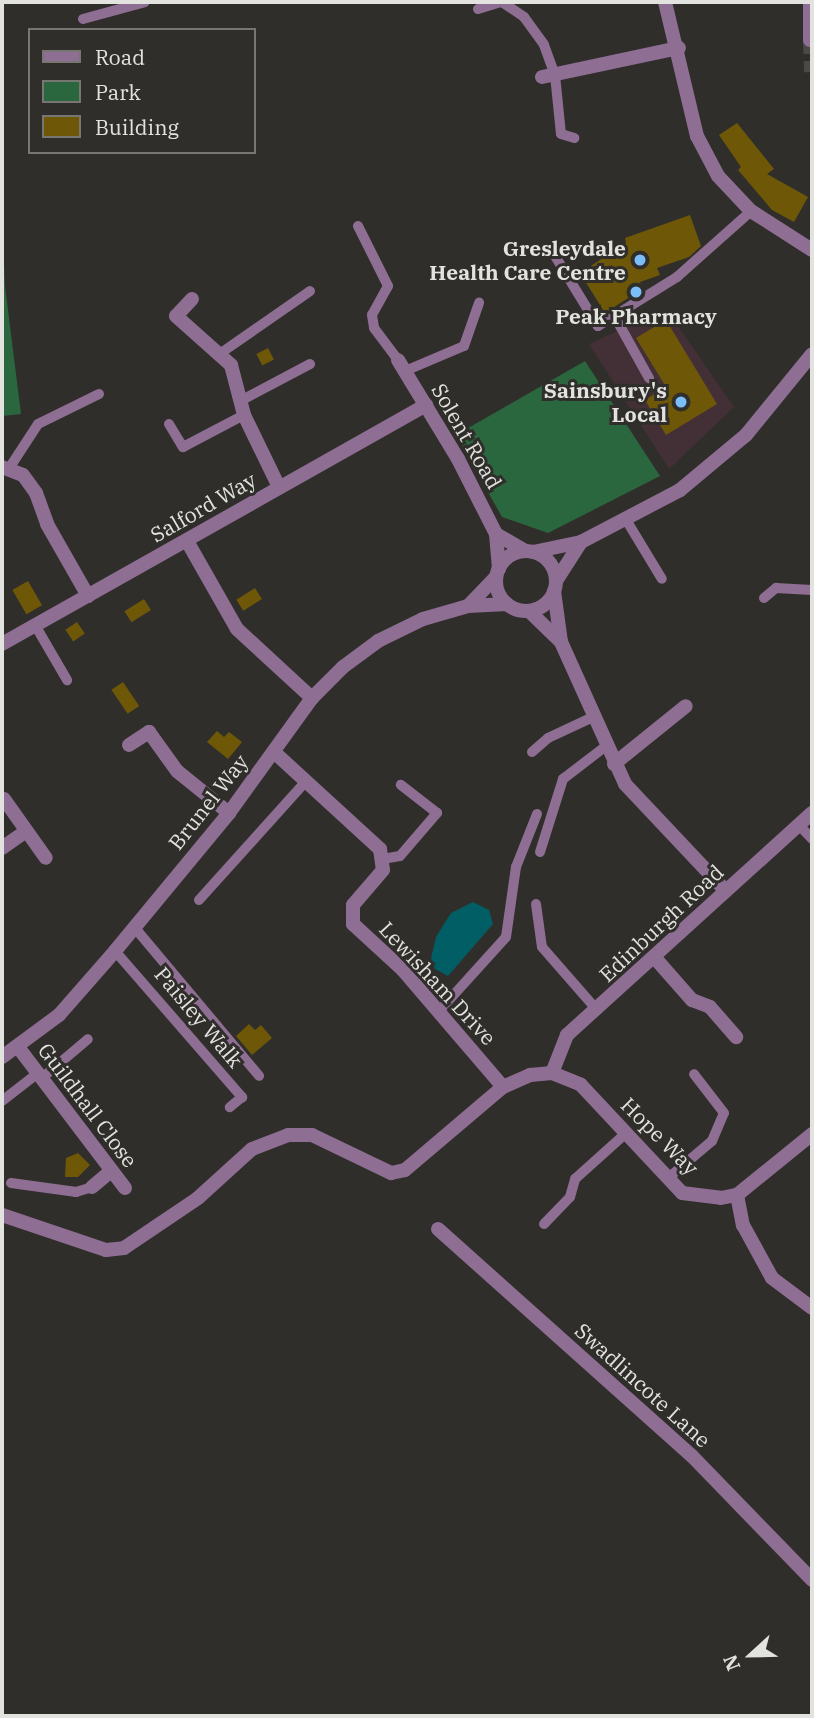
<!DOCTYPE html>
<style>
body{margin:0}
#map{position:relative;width:814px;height:1718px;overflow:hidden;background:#302e2b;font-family:"IBM Plex Serif",serif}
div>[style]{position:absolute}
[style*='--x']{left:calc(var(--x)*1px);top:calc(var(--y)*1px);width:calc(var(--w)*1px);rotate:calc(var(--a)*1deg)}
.commercial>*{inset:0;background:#433036}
.green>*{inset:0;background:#2a673e}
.water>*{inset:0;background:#005e64}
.building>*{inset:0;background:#6e5807;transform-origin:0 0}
.minor-tunnel>*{height:14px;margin-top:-7px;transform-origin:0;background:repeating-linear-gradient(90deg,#4b4946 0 14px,transparent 0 21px)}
.service>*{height:10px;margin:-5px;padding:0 5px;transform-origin:5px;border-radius:5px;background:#8f6e94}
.minor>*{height:14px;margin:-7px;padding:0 7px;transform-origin:7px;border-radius:7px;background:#8f6e94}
.tertiary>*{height:14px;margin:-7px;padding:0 7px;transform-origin:7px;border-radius:7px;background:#8f6e94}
.tertiary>.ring{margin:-7px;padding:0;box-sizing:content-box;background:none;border:14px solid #8f6e94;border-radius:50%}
.dots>*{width:19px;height:19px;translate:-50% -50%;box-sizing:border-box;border:4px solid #302e2b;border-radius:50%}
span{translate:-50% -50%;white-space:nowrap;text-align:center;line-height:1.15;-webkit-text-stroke:6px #302e2b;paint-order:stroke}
.poi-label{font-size:21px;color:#e2e2df;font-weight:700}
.right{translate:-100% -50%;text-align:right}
.street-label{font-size:21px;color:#e2e2df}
.frame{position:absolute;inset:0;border:4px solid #e2e2df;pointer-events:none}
.legend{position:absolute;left:28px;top:28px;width:228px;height:126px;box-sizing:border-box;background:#302e2b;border:2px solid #777673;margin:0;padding:9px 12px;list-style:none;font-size:21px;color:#e2e2df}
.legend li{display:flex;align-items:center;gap:14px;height:35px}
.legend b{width:35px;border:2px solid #777673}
.north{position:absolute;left:716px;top:1620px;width:70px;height:70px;-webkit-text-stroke:5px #302e2b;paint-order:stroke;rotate:248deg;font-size:19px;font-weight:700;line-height:28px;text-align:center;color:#e2e2df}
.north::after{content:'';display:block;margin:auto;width:24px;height:32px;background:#e2e2df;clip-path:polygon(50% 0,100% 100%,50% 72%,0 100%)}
</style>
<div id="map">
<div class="commercial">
<i style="clip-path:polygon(666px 309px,734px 407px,669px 469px,589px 344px)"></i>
</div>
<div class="green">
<i style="clip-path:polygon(2px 215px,5px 286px,21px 414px,2px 416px)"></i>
<i style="clip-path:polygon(585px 361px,660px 476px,548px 533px,502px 517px,456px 435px)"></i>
</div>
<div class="water">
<i style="clip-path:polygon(473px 902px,489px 910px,493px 924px,448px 976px,435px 969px,431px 958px,436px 937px,451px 913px)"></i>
</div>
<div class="building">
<i style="clip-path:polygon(737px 123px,774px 169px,767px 174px,808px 197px,794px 222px,772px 210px,738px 170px,741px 167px,719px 135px)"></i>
<i style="clip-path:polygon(690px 215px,701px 246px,689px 257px,657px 268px,660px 275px,640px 282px,642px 289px,605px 313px,580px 273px,626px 243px,625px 238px)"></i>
<i style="clip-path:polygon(666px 320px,717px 404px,666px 435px,645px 400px,666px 387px,636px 338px)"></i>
<i style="left:268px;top:348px;width:13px;height:13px;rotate:63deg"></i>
<i style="left:28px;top:581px;width:28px;height:18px;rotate:60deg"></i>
<i style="left:255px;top:588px;width:13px;height:22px;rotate:58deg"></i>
<i style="left:144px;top:599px;width:13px;height:23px;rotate:58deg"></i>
<i style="left:77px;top:622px;width:14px;height:14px;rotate:56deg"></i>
<i style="left:123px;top:682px;width:29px;height:14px;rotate:56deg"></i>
<i style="clip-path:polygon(217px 731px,224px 737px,229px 732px,242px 742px,228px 759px,207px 742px)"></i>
<i style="clip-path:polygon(249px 1024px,255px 1030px,261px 1025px,272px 1038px,252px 1055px,236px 1036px)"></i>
<i style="clip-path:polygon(78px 1153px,90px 1165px,78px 1177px,65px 1177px,66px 1158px)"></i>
</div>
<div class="minor-tunnel">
<i style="--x:810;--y:40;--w:32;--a:88"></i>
</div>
<div class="service">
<i style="--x:502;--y:2;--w:27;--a:34"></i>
<i style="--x:524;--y:17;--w:34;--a:54"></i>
<i style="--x:544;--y:45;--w:32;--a:70"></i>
<i style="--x:555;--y:75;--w:59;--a:84.2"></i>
<i style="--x:561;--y:134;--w:14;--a:17"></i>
<i style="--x:478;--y:9;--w:24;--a:-17"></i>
<i style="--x:83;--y:19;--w:64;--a:-15.3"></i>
<i style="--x:358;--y:226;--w:67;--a:63.4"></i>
<i style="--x:388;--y:286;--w:33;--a:119"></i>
<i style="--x:372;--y:315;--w:13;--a:81"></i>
<i style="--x:374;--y:328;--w:40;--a:53"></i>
<i style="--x:552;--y:251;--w:88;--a:58.5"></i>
<i style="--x:598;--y:326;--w:93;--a:-31.8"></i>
<i style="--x:677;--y:277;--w:99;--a:-41.7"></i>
<i style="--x:615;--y:317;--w:70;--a:60.9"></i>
<i style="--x:218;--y:355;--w:112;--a:-34.8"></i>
<i style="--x:405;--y:371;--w:64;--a:-23"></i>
<i style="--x:464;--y:346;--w:46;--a:-70.8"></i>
<i style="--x:242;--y:400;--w:77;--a:-27.9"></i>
<i style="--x:169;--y:424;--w:27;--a:59"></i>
<i style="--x:183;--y:447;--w:69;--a:-27.7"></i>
<i style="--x:10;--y:467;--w:51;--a:-56.9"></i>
<i style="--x:38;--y:424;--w:68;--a:-26.2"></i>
<i style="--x:625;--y:518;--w:71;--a:58.8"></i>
<i style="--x:764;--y:598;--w:16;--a:-40"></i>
<i style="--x:776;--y:588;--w:36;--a:3"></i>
<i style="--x:35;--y:625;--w:64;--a:59.8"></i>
<i style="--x:532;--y:752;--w:21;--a:-41"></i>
<i style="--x:548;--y:738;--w:50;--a:-25"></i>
<i style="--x:799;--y:825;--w:19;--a:47"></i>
<i style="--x:540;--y:852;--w:77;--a:-72.5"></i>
<i style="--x:563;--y:779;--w:54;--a:-37.5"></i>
<i style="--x:383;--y:859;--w:17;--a:-10"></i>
<i style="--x:400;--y:856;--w:57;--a:-49.3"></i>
<i style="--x:437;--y:813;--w:46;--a:-142.1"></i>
<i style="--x:199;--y:900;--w:160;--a:-48"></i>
<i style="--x:536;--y:904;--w:43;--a:82.1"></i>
<i style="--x:542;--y:947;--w:84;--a:48.9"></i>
<i style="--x:135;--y:928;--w:193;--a:50"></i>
<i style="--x:115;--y:951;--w:194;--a:49"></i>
<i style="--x:242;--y:1097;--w:16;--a:140"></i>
<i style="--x:440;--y:1010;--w:98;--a:-47.9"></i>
<i style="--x:506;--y:937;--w:71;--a:-81.9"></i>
<i style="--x:516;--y:867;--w:57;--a:-68.4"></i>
<i style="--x:42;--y:1078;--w:60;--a:-40.3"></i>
<i style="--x:2;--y:1101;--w:46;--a:-37.9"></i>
<i style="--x:667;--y:1179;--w:59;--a:-40.2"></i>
<i style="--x:712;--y:1141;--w:30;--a:-67"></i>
<i style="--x:724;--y:1113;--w:49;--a:-127.6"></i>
<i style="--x:11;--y:1183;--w:66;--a:7.9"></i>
<i style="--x:76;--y:1192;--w:17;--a:-17"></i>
<i style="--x:544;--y:1224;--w:37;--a:-46"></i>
<i style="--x:570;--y:1197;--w:19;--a:-74"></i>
<i style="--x:575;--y:1179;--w:67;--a:-42"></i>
</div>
<div class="minor">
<i style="--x:665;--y:2;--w:138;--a:76.6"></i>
<i style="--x:697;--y:136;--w:45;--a:62.3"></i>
<i style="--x:718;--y:176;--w:48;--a:46.7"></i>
<i style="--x:751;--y:211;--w:72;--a:32.6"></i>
<i style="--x:810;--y:40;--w:38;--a:-90"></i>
<i style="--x:542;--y:77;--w:140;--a:-12"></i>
<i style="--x:192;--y:299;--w:23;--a:133"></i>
<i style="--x:176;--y:316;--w:74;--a:41.7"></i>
<i style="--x:231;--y:365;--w:52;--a:75.4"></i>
<i style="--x:244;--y:415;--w:80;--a:64.1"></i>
<i style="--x:398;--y:360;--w:116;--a:58.8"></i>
<i style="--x:458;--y:459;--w:84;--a:63.1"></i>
<i style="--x:496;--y:534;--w:35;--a:85"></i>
<i style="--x:2;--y:467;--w:22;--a:21"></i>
<i style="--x:23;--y:475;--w:22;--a:54"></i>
<i style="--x:36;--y:493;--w:33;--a:70"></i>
<i style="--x:47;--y:524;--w:83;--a:60.3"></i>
<i style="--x:496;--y:534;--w:34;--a:30"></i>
<i style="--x:187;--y:541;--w:101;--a:60.4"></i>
<i style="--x:237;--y:629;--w:102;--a:42.6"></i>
<i style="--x:554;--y:591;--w:51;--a:82.2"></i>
<i style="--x:561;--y:642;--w:156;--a:65.7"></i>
<i style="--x:625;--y:784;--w:147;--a:46.7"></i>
<i style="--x:529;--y:611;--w:45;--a:44.1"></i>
<i style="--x:2;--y:644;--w:487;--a:-29.4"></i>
<i style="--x:129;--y:745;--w:24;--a:-33"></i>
<i style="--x:149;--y:732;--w:48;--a:54.3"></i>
<i style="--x:177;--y:771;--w:67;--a:38.9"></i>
<i style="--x:274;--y:752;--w:144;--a:42.5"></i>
<i style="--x:380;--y:849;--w:21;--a:82"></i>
<i style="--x:383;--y:870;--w:46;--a:130.6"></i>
<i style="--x:353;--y:905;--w:19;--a:90"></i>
<i style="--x:353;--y:924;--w:67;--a:42.6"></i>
<i style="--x:402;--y:969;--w:155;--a:49.4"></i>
<i style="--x:614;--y:764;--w:92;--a:-38.9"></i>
<i style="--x:4;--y:799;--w:72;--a:54.6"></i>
<i style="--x:2;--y:848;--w:29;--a:-35"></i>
<i style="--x:655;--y:958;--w:56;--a:48.6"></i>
<i style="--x:692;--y:1000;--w:19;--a:21"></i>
<i style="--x:710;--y:1007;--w:40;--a:49"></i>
<i style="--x:18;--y:1047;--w:177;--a:52.8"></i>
<i style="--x:552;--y:1073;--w:41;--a:-68.5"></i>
<i style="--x:567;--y:1035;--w:331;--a:-42.2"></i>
<i style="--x:92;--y:1187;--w:25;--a:-40"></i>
<i style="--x:737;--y:1195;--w:31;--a:79"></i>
<i style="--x:743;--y:1225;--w:60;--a:61.3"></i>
<i style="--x:772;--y:1278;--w:50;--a:36.9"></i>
<i style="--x:2;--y:1215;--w:110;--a:18.6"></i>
<i style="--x:106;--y:1250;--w:18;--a:-6"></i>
<i style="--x:124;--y:1248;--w:89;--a:-34"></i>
<i style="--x:198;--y:1198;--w:73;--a:-42.2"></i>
<i style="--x:252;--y:1149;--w:39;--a:-21"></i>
<i style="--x:288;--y:1135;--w:24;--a:0"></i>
<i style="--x:312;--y:1135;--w:88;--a:25.7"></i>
<i style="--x:391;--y:1173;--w:14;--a:-12"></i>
<i style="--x:405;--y:1170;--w:128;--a:-40.3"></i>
<i style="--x:503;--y:1087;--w:30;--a:-24"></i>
<i style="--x:530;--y:1075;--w:22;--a:-5"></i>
<i style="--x:552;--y:1073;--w:31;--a:22"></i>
<i style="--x:581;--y:1085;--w:148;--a:46.9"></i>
<i style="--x:682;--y:1193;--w:39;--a:7"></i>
<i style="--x:721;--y:1198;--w:16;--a:-11"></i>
<i style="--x:737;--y:1195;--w:97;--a:-39.1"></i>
<i style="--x:438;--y:1229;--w:341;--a:41.8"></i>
<i style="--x:692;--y:1456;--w:173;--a:45.9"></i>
</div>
<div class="tertiary">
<i class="ring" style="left:496px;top:551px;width:46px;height:46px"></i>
<i style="--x:533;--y:552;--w:49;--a:-11.8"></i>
<i style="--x:581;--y:542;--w:112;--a:-27.7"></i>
<i style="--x:680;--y:490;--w:86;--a:-39.8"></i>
<i style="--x:746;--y:435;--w:104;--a:-50.8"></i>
<i style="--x:556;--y:581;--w:46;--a:-57.3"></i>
<i style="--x:468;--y:606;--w:40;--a:-46"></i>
<i style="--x:2;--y:1057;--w:71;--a:-36.4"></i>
<i style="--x:59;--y:1015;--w:85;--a:-48.8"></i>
<i style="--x:115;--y:951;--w:179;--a:-50.4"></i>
<i style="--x:229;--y:813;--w:142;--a:-54.2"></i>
<i style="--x:312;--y:698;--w:44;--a:-45"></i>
<i style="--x:343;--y:667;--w:44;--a:-36.6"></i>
<i style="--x:378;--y:641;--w:50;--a:-26.1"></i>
<i style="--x:423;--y:619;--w:47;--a:-16.1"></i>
<i style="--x:468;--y:606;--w:39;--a:-3"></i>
</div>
<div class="dots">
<i style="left:640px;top:260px;background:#7cbef9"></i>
<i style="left:636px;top:292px;background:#7cbef9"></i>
<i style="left:681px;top:402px;background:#7cbef9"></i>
</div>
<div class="poi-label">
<span class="right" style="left:626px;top:260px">Gresleydale<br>Health Care Centre</span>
<span style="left:636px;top:316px">Peak Pharmacy</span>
<span class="right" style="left:667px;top:402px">Sainsbury's<br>Local</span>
</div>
<div class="street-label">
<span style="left:467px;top:436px;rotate:60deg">Solent Road</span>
<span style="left:203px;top:507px;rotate:-30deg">Salford Way</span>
<span style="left:208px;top:802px;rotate:-52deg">Brunel Way</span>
<span style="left:661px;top:923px;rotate:-43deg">Edinburgh Road</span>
<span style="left:438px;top:983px;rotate:47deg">Lewisham Drive</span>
<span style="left:199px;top:1017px;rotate:50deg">Paisley Walk</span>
<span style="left:88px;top:1105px;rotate:53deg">Guildhall Close</span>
<span style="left:660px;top:1136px;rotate:45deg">Hope Way</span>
<span style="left:643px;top:1385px;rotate:42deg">Swadlincote Lane</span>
</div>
<div class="frame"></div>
<ul class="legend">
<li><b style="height:9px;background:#8f6e94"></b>Road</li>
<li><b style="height:19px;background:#2a673e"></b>Park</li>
<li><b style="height:19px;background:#6e5807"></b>Building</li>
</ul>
<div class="north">N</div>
</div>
